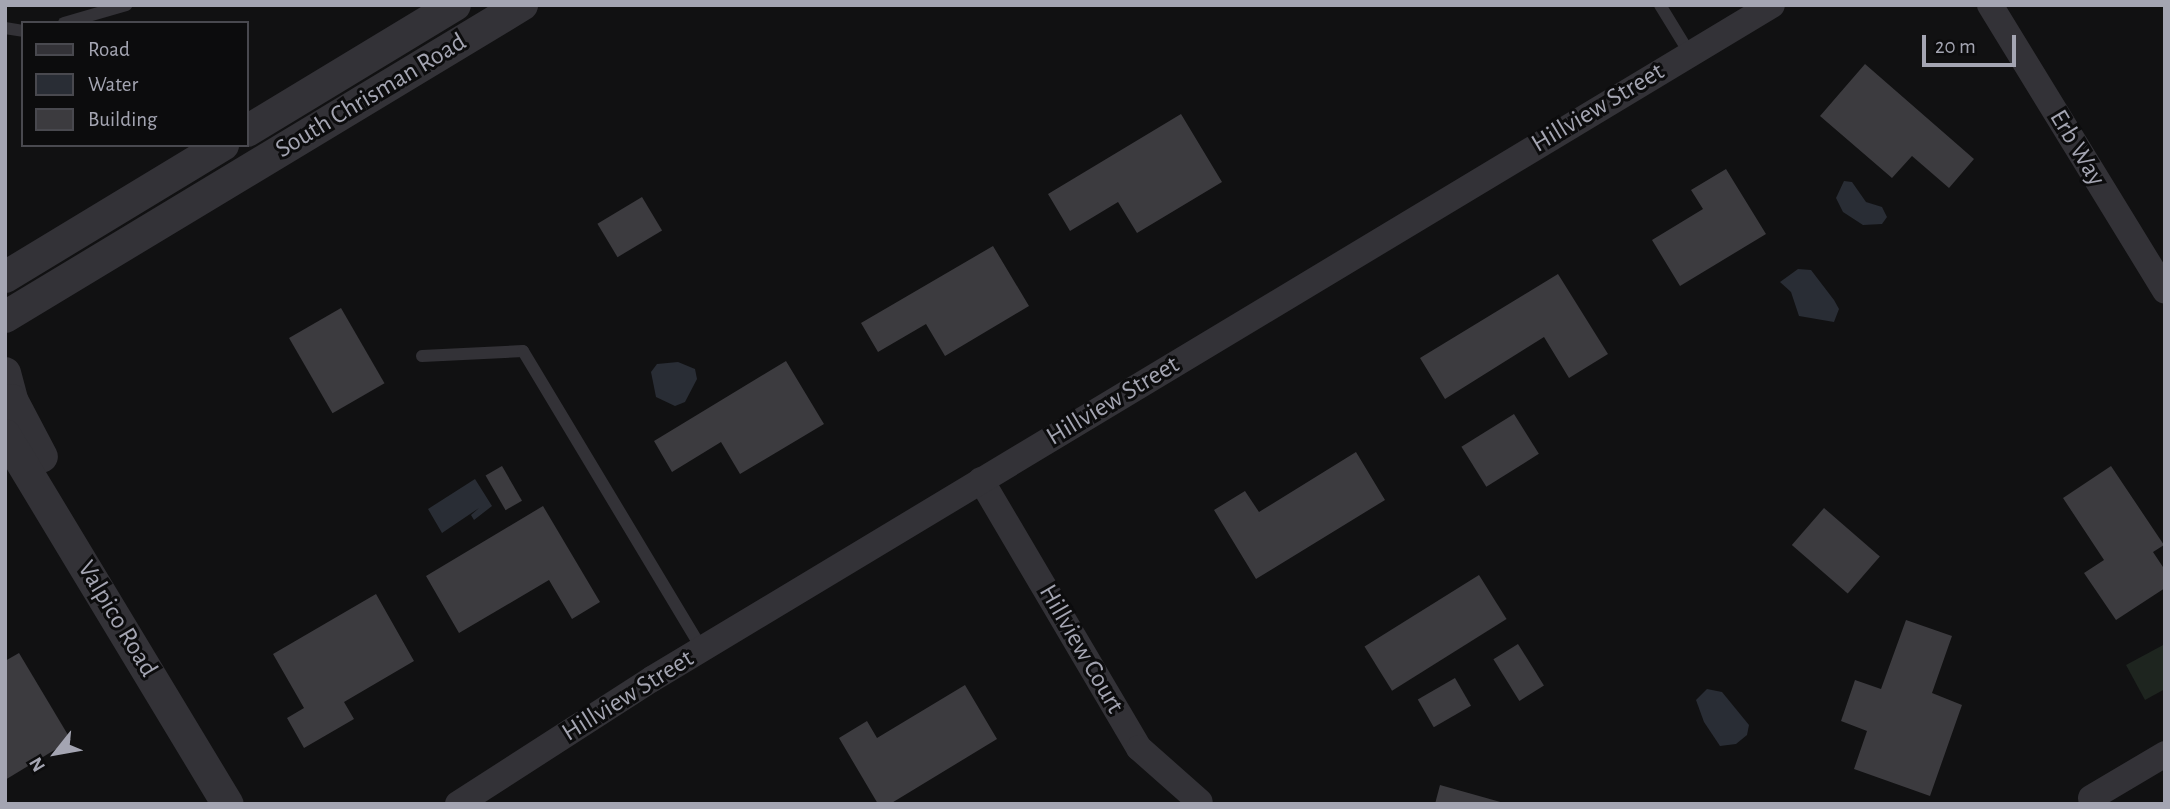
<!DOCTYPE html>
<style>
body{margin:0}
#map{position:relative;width:2170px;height:809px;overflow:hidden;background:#111112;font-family:"Alegreya Sans",sans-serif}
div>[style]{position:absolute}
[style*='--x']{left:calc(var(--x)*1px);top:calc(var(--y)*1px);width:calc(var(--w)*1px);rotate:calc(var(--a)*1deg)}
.green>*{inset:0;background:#1e251f}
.water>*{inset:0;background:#292d35}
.building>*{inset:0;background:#3c3b3f;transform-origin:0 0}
.service>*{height:12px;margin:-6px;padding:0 6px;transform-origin:6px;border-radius:6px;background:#333237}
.minor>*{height:26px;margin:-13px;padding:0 13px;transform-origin:13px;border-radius:13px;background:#333237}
.tertiary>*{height:32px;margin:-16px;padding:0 16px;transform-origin:16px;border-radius:16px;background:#333237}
span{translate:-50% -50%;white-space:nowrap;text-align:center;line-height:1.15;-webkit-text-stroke:6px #0c0c0d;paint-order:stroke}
.street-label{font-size:26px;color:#a4a5b2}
.frame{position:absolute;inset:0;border:7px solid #a4a5b2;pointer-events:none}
.legend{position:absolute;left:21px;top:21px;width:228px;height:126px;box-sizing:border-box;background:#0c0c0d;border:2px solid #49494f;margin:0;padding:9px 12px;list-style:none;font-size:21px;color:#a4a5b2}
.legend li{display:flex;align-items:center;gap:14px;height:35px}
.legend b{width:35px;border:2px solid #49494f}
.north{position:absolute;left:21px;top:718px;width:70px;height:70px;-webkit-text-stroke:5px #0c0c0d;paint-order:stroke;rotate:239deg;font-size:19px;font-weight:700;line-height:28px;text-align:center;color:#a4a5b2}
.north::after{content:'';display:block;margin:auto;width:24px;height:32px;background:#a4a5b2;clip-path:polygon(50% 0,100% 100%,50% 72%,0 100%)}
.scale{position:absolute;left:1922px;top:35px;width:94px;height:32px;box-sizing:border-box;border:4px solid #a4a5b2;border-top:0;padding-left:9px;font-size:21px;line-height:24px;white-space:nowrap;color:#a4a5b2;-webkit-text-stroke:5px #0c0c0d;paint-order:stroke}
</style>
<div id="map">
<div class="green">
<i style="clip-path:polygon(2165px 644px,2165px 689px,2145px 700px,2126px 665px)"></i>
</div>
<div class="water">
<i style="clip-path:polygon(1844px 181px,1852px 182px,1866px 202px,1882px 207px,1887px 217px,1882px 224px,1863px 225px,1843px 212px,1836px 198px)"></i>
<i style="clip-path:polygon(1798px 269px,1811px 270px,1834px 300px,1839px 309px,1834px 322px,1799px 316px,1791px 292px,1780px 282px)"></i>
<i style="clip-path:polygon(678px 362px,695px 369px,697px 379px,685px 402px,675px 406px,656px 397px,651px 372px,657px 364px)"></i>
<i style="clip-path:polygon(475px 479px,492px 506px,474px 520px,471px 515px,479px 508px,442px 533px,428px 509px)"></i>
<i style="clip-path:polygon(1707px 689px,1722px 692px,1749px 725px,1747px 735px,1736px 744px,1720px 746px,1704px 722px,1696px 700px)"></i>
</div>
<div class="building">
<i style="clip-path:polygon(1865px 64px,1974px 159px,1949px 188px,1912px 156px,1892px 178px,1820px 116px)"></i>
<i style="clip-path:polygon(1181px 114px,1222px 182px,1137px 233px,1118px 202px,1070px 231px,1048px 194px)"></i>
<i style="clip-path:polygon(1726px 169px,1766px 234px,1680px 286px,1652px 240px,1703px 209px,1691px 190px)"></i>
<i style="left:642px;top:197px;width:39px;height:52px;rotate:59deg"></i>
<i style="clip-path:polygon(993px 246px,1029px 306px,945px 356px,926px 324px,878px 352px,861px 323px)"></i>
<i style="clip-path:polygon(1558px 274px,1608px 354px,1569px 378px,1544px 337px,1445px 399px,1420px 358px)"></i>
<i style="left:341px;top:308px;width:87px;height:60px;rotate:60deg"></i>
<i style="clip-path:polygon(786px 361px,824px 424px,740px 474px,721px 442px,672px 472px,654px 441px)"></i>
<i style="left:1514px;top:414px;width:47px;height:62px;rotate:58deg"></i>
<i style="clip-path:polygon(1356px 452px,1385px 500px,1256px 579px,1214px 510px,1245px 491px,1259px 512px)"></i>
<i style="left:502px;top:466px;width:40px;height:19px;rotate:60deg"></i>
<i style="clip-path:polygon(2111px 466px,2164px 545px,2153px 552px,2165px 570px,2165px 588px,2116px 620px,2084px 573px,2104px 560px,2063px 498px)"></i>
<i style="clip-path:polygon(543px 506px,600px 602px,572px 619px,549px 580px,459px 633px,426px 576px)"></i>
<i style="left:1824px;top:508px;width:74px;height:49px;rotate:41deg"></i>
<i style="left:1479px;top:575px;width:52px;height:135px;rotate:58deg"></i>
<i style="clip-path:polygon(376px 594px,414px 661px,344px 702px,354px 719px,304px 748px,287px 718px,304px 708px,273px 654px)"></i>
<i style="clip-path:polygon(1906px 620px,1952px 636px,1932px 693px,1962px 705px,1930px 796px,1854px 769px,1867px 731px,1841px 721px,1855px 680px,1881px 689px)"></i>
<i style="left:1518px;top:644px;width:49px;height:29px;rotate:58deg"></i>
<i style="clip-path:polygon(19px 653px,71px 740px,5px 780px,5px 661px)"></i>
<i style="left:1455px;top:678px;width:32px;height:43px;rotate:60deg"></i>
<i style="clip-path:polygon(965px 685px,997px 739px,890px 804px,878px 804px,839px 738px,867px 721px,877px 738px)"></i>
<i style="clip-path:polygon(1440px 785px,1504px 803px,1504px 804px,1435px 804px)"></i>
</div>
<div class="service">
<i style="--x:1660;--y:5;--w:57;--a:58.5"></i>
<i style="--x:64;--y:23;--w:65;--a:-16.2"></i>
<i style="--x:5;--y:28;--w:18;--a:9"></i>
<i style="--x:422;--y:356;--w:101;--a:-2.8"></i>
<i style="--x:523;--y:351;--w:348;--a:59"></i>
</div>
<div class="minor">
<i style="--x:1990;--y:5;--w:335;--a:58.5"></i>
<i style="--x:981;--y:480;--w:311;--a:59.5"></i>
<i style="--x:1139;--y:748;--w:81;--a:41.5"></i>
<i style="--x:2091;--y:798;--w:86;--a:-30.7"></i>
<i style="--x:458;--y:804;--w:231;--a:-32.8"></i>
<i style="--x:652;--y:679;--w:1307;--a:-31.04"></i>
</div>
<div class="tertiary">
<i style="--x:247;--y:131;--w:243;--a:-31.2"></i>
<i style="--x:5;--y:277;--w:255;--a:-31.2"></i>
<i style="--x:5;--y:317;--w:604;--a:-31.11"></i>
<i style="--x:5;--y:373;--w:28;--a:75"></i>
<i style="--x:12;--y:400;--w:64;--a:62.2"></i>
<i style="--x:5;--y:435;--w:431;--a:58.9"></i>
</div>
<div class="street-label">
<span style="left:371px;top:96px;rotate:-31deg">South Chrisman Road</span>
<span style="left:1598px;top:108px;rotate:-31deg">Hillview Street</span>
<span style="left:2077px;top:148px;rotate:59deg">Erb Way</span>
<span style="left:1113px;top:401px;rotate:-31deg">Hillview Street</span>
<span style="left:117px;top:619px;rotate:59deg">Valpico Road</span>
<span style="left:1081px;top:649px;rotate:60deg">Hillview Court</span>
<span style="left:628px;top:696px;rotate:-32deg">Hillview Street</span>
</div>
<div class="frame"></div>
<ul class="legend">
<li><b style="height:9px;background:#333237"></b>Road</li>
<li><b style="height:19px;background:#292d35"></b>Water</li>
<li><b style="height:19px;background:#3c3b3f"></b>Building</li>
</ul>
<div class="north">N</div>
<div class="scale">20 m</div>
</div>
